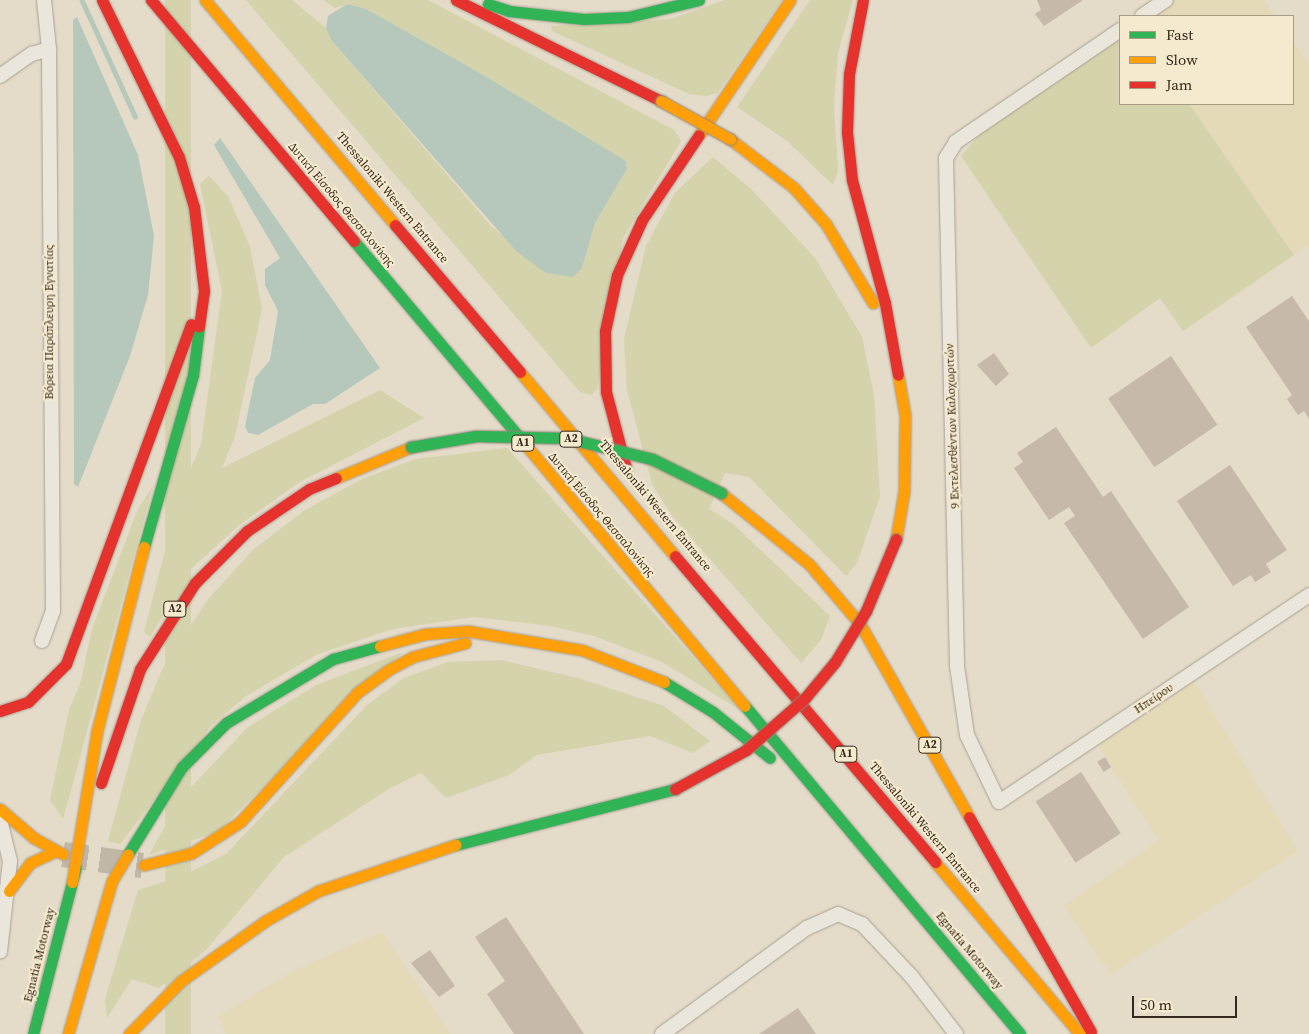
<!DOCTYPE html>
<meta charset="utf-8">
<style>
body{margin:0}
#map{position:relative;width:1309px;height:1034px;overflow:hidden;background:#e4dbc9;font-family:"Source Serif 4",serif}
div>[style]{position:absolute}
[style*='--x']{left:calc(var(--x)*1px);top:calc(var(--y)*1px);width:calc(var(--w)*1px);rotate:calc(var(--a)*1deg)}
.farmland>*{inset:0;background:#e4dab8}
.green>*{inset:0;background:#d4d3ab;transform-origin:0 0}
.water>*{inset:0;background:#b6c8bc}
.stream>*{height:4.5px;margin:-2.25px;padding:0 2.25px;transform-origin:2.25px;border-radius:2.25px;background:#b6c8bc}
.building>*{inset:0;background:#c7b9aa;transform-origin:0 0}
.highway-tunnel>*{height:25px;margin-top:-12.5px;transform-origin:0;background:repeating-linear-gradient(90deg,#c1b7a6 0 25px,transparent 0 37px)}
.roads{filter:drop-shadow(0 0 1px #a8a093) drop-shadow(0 0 1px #a8a093)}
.street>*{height:14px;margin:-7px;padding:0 7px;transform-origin:7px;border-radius:7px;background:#ebe6db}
.fast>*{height:11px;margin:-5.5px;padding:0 5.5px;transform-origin:5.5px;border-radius:5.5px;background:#30b455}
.slow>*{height:11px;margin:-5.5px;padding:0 5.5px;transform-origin:5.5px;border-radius:5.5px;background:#ff9f0a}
.jam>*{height:11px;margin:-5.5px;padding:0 5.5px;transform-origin:5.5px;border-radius:5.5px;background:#e5322d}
.bridges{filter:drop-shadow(0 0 1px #8e857a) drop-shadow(0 0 1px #8e857a)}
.fast-bridge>*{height:11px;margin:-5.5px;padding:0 5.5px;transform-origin:5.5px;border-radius:5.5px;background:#30b455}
.slow-bridge>*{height:11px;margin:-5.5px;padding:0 5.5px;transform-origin:5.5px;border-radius:5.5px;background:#ff9f0a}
.jam-bridge>*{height:11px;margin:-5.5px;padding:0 5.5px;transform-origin:5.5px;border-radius:5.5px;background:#e5322d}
span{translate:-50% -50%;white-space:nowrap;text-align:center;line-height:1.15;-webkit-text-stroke:4px #f6eace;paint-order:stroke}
.shield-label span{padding:1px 4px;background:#f6eace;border:1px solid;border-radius:4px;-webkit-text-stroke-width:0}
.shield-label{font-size:11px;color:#36281c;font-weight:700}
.street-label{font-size:12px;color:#36281c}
.legend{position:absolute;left:1119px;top:15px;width:175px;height:90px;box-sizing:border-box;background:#f6eace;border:1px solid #a99c87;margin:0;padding:6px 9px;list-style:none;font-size:15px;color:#36281c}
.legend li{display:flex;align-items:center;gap:10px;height:25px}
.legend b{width:25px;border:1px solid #a99c87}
.scale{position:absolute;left:1132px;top:996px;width:105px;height:22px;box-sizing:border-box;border:2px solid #36281c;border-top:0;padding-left:6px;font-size:15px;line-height:18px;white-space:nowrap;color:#36281c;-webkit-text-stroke:4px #f6eace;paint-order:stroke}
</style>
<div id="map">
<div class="farmland">
<i style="clip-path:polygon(1177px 0,1264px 0,1275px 16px,1153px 16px)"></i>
<i style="clip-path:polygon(1293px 41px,1309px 65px,1309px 245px,1294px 255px,1189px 104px,1293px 104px)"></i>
<i style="clip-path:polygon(1194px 681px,1298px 851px,1111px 974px,1064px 906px,1159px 840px,1098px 746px)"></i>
<i style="clip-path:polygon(382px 932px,450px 1034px,227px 1034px,218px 1017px,291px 972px)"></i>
</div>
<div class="green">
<i style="left:165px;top:0;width:26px;height:1350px"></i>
<i style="clip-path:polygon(246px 0,292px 0,326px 28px,332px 41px,491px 226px,546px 273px,582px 268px,595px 223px,627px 169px,626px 161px,366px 9px,347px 4px,335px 8px,323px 0,428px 0,674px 130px,681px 141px,623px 238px,597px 390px,591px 395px,580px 392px)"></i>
<i style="clip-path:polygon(725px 0,782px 0,718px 93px,707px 96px,689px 94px,552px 31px,551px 26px,670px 19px)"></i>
<i style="clip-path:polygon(810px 0,853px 0,838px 53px,834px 106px,838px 171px,833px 185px,787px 141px,737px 107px)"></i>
<i style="clip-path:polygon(1120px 39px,1120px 104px,1189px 104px,1294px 255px,1183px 331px,1160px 298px,1091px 348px,961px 156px,980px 134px)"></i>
<i style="clip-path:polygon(713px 157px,752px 190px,815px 258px,862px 337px,874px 395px,880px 496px,857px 563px,846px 576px,749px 477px,725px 473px,709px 509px,733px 524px,830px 616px,821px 640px,801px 663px,673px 517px,652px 484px,627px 390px,624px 339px,646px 246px,675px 193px)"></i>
<i style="clip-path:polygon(209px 176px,228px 196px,250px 247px,262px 309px,235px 436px,222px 468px,380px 390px,424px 418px,298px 483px,238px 526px,192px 568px,150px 637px,144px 632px,179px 497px,201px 444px,222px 291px,200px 184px)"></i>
<i style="clip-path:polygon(507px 448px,740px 710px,662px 662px,594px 636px,550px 626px,474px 617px,393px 629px,318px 654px,246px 696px,212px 725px,120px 844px,108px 841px,141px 720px,162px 670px,209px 598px,254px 549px,305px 510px,360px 480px,415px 459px)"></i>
<i style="clip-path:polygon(153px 486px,69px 798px,63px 819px,50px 800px,69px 710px,81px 681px,92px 629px,138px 509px)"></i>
<i style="clip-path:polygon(403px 652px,217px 832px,149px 855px,179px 800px,248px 727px,316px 685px)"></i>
<i style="clip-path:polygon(501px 660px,578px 678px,664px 706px,710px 741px,693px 753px,650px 736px,537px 755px,509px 775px,446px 798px,421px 773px,390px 788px,284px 857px,206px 950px,159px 988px,132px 979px,107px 1018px,105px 999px,138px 890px,182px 876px,226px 854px,368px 704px,404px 678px,448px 662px)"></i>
</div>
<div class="water">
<i style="clip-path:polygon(347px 4px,366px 9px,478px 72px,626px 161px,627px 169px,595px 223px,582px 268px,573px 277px,546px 273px,517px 252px,332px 41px,326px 28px,328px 16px)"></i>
<i style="clip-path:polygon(77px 17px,138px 155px,154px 236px,148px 295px,130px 356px,78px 487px,74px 484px,73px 20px)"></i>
<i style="clip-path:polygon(220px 138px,380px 368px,325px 404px,313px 404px,258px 435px,248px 433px,245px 426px,255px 378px,270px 360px,278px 311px,265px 285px,265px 269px,280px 258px,214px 145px)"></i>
</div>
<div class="stream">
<i style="--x:82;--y:0;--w:128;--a:65.4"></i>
</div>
<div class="building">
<i style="clip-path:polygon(1037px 0,1083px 0,1044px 26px,1035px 14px,1041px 10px)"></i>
<i style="clip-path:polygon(1292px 296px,1309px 321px,1309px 419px,1304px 411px,1298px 415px,1287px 399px,1292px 395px,1246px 327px)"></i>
<i style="clip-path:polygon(994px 353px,1009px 374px,996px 386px,977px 365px)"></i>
<i style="left:1171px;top:356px;width:83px;height:76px;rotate:56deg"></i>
<i style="clip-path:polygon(1056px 427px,1103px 497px,1111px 491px,1189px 607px,1143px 639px,1064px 523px,1075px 516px,1069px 507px,1049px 520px,1014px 468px,1023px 462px,1017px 453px)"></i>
<i style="clip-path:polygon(1230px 465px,1287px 550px,1266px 564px,1271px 572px,1255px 582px,1251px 575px,1233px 586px,1177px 501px)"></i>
<i style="left:1105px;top:757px;width:12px;height:9px;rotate:59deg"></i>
<i style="left:1081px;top:772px;width:73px;height:54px;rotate:57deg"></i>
<i style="clip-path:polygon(506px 917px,584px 1034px,514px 1034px,487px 994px,505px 981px,475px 937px)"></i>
<i style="clip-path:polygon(430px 950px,455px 986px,439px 997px,411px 963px)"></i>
<i style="clip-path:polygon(798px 1008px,816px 1034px,759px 1034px)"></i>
</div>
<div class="highway-tunnel">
<i style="--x:63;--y:854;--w:80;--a:7.9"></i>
</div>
<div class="roads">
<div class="street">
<i style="--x:1142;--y:16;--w:29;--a:-34"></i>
<i style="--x:1120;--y:30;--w:199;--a:145.7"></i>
<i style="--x:956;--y:142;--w:19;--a:122"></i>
<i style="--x:946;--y:158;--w:508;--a:88.76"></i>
<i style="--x:957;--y:666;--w:70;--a:81.8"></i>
<i style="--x:967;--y:735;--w:74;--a:64.5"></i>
<i style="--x:999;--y:802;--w:373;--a:-33.7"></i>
<i style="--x:0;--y:76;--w:39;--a:-35"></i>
<i style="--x:32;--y:54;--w:18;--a:-16"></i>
<i style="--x:42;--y:641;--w:32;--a:-70"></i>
<i style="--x:53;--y:611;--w:562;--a:-90.41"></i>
<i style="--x:49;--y:49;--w:49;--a:-95.8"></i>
<i style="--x:0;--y:820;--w:42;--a:76.3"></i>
<i style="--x:10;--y:861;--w:91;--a:96.3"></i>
<i style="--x:662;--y:1034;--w:180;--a:-36.2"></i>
<i style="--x:807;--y:928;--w:34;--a:-24"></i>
<i style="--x:838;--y:914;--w:26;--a:23"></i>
<i style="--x:862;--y:924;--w:73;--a:46.7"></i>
<i style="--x:912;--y:977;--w:72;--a:52.3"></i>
</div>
<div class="fast">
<i style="--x:488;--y:4;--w:22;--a:18"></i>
<i style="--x:509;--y:11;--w:75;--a:6.1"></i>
<i style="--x:584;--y:19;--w:44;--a:-2.6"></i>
<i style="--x:628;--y:17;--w:73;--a:-13.5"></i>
<i style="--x:354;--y:241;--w:256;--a:49.9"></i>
<i style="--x:144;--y:547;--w:179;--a:-74.1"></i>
<i style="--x:193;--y:375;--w:48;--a:-82.9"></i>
<i style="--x:664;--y:682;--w:57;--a:31.5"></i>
<i style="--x:713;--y:712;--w:73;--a:38.9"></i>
<i style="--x:745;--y:706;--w:428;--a:50"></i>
<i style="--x:455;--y:845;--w:227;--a:-14.3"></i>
<i style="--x:128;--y:854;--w:102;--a:-58.2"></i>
<i style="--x:182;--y:767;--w:62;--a:-45"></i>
<i style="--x:226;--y:723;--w:125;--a:-30.9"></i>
<i style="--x:333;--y:659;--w:49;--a:-15.5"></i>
<i style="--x:33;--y:1034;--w:172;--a:-75.6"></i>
</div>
<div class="slow">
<i style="--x:205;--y:0;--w:294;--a:49.8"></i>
<i style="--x:699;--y:135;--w:163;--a:-56"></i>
<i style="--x:730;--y:139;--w:81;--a:37.4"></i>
<i style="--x:794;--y:188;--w:48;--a:48.4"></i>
<i style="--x:826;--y:224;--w:92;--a:59.3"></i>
<i style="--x:520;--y:372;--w:241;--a:49.9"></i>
<i style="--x:519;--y:437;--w:351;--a:50"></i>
<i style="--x:336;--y:478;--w:81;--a:-22.5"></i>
<i style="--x:721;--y:493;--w:113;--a:38.9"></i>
<i style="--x:809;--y:564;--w:79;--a:49.6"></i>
<i style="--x:860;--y:624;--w:222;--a:60.5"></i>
<i style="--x:896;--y:539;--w:49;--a:-80.5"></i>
<i style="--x:904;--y:491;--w:76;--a:-89.2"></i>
<i style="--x:905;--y:415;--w:41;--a:-99.9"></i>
<i style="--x:380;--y:646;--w:47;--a:-14.9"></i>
<i style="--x:425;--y:634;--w:43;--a:-4"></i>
<i style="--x:468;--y:631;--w:116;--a:9.5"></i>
<i style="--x:582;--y:650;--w:88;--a:21.3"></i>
<i style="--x:0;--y:809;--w:45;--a:40.5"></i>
<i style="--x:34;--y:838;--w:33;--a:29"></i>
<i style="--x:935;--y:862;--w:225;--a:49.9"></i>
<i style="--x:144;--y:865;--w:49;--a:-14"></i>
<i style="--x:192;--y:853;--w:57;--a:-32.9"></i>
<i style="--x:240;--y:822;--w:176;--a:-47.8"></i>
<i style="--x:358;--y:692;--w:37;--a:-36"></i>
<i style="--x:388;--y:670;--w:27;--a:-28"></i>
<i style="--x:412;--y:657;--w:55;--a:-14.8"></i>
<i style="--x:72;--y:882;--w:153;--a:-80.6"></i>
<i style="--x:97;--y:731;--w:190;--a:-75.7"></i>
<i style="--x:9;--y:891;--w:35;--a:-53"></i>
<i style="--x:30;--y:863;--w:26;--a:-25"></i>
<i style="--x:68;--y:1034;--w:159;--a:-74"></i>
<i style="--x:112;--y:881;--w:31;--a:-59"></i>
<i style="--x:129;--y:1034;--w:74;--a:-45.5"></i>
<i style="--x:181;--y:981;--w:103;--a:-35.5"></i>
<i style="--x:265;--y:921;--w:61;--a:-29.5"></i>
<i style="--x:318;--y:891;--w:145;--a:-18.6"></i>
</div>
<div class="jam">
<i style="--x:102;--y:0;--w:175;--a:63.9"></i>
<i style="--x:179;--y:157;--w:52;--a:73.3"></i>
<i style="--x:194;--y:207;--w:85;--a:83.2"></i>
<i style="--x:204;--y:291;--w:36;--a:98"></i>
<i style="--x:151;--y:0;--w:315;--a:49.9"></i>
<i style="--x:456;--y:0;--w:229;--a:26.2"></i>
<i style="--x:863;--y:0;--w:75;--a:100.7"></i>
<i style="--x:849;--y:74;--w:58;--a:92"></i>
<i style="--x:847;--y:132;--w:48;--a:84.1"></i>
<i style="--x:852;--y:180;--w:127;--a:75"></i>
<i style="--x:885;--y:303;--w:73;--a:79.8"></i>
<i style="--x:395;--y:225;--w:193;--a:49.6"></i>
<i style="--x:626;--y:468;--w:79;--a:-104.7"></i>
<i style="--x:606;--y:392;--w:61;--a:-90.9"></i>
<i style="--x:605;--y:331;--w:57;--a:-77.9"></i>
<i style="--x:617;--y:275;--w:60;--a:-65.6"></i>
<i style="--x:642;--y:220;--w:102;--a:-56.2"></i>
<i style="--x:675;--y:556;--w:402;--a:49.6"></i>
<i style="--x:0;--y:711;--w:29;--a:-18"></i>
<i style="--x:28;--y:702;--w:54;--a:-45"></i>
<i style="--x:66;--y:664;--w:362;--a:-69.8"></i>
<i style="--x:101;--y:783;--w:120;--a:-71.1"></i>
<i style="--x:140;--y:669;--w:102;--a:-57.4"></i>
<i style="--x:195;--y:583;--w:74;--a:-45"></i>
<i style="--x:247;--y:531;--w:75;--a:-34.1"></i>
<i style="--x:309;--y:489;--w:29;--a:-22"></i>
<i style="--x:969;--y:817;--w:247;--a:60.4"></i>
</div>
</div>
<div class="bridges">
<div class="fast-bridge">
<i style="--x:411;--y:447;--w:66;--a:-9.6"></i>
<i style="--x:476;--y:436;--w:91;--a:1.3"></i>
<i style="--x:567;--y:438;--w:88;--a:13.9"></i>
<i style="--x:652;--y:459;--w:77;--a:26.2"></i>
</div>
<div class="slow-bridge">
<i style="--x:661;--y:101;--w:79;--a:28.8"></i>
</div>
<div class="jam-bridge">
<i style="--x:675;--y:789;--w:81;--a:-28.8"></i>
<i style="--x:746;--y:750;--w:79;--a:-41.4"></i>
<i style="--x:805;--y:698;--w:47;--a:-50.2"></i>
<i style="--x:835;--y:662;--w:60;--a:-58.7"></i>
<i style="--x:866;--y:611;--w:78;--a:-67.4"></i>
</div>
</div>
<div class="shield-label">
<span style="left:571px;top:439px">Α2</span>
<span style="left:523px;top:443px">Α1</span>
<span style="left:175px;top:609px">Α2</span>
<span style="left:930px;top:745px">Α2</span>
<span style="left:846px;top:754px">Α1</span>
</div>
<div class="street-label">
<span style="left:392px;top:198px;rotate:50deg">Thessaloniki Western Entrance</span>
<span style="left:341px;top:205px;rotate:50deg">Δυτική Είσοδος Θεσσαλονίκης</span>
<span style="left:50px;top:322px;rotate:-90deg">Βόρεια Παράπλευρη Εγνατίας</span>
<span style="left:953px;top:426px;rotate:-92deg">9 Εκτελεσθέντων Καλοχωριτών</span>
<span style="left:655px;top:506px;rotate:50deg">Thessaloniki Western Entrance</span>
<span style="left:601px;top:515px;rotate:50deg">Δυτική Είσοδος Θεσσαλονίκης</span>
<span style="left:1154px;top:699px;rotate:-34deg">Ηπείρου</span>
<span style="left:925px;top:828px;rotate:50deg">Thessaloniki Western Entrance</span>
<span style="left:969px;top:951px;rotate:50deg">Egnatia Motorway</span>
<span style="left:40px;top:955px;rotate:-76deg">Egnatia Motorway</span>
</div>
<ul class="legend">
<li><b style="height:6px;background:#30b455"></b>Fast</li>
<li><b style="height:6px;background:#ff9f0a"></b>Slow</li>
<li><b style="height:6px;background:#e5322d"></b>Jam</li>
</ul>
<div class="scale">50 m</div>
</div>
